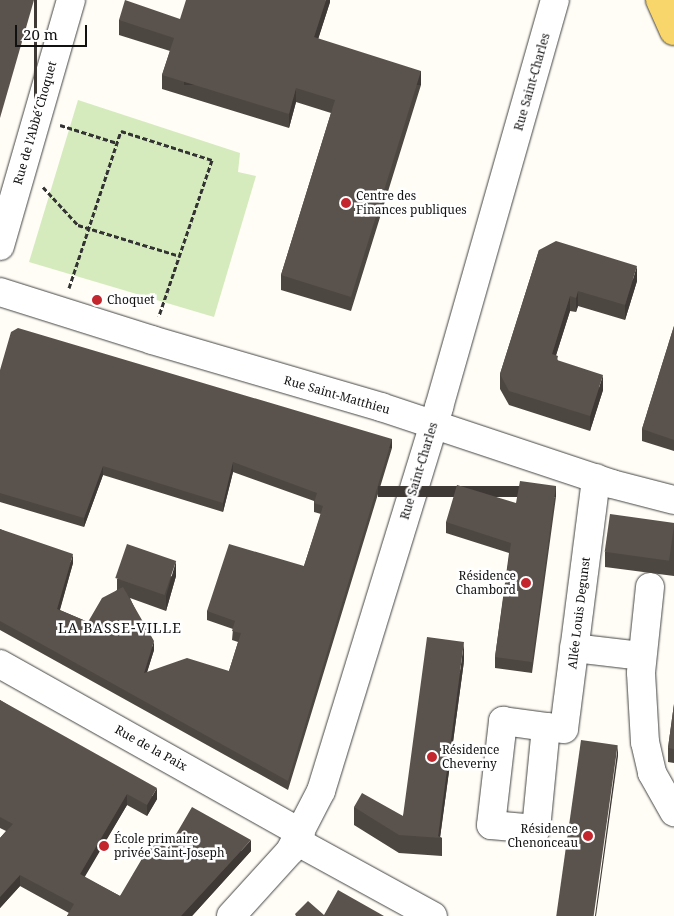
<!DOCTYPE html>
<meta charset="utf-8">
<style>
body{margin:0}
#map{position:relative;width:674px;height:916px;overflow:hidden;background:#fffdf5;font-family:"Noto Serif",serif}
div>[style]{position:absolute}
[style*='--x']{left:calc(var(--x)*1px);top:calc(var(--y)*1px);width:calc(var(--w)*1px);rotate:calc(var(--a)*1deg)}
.green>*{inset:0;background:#d5ebbd}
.path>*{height:3px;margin-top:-1.5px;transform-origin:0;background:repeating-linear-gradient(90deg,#333 0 5px,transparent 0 7.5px)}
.roads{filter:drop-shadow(0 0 1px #444) drop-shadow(0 0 1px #444)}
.minor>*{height:28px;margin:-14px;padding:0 14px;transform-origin:14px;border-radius:14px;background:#fff}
.major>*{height:28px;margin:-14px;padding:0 14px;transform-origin:14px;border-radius:14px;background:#f9d66b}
.wall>*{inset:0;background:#4d4742}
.shaded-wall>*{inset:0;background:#3f3936;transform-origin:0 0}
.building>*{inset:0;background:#5a524d;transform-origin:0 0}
.dots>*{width:14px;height:14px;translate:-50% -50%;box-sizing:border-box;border:2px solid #fff;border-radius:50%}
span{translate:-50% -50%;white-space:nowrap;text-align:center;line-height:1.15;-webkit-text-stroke:5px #fff;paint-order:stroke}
.street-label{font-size:12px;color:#111}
.poi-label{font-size:12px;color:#111}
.left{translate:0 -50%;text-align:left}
.right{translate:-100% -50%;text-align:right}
.neighbourhood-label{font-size:14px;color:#111;letter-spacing:1px}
.scale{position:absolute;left:15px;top:25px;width:72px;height:22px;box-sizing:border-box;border:2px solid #111;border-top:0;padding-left:6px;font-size:15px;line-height:18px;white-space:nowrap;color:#111;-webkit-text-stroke:4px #fff;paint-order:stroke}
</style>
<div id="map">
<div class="green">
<i style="clip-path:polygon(78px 100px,240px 153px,238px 172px,256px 176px,214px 317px,29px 262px)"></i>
</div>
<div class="path">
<i style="--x:60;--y:125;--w:60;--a:17.5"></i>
<i style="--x:43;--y:187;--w:52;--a:47.4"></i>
<i style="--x:78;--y:225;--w:107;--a:16.9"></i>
<i style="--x:69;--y:288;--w:165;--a:-71.7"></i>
<i style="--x:121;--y:131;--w:96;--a:17.7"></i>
<i style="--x:212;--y:160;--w:165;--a:108.8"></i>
</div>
<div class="roads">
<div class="minor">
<i style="--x:0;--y:246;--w:256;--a:-73.9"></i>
<i style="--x:0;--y:292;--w:159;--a:17.5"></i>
<i style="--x:152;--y:340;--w:239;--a:16.3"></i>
<i style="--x:381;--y:407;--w:243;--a:18.4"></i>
<i style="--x:612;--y:484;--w:64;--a:14.5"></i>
<i style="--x:650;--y:587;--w:86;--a:96"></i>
<i style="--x:641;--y:673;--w:69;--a:86.7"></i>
<i style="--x:645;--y:742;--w:32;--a:77"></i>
<i style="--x:652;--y:773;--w:45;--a:60.6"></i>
<i style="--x:574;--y:648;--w:68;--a:6.7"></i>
<i style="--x:0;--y:664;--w:345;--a:29.3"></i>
<i style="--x:546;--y:727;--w:102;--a:95.6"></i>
<i style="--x:536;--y:829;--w:45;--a:-174.9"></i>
<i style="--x:491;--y:825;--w:105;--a:-83.4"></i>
<i style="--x:503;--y:721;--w:43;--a:7.9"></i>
<i style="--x:546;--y:727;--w:18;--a:6"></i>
<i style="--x:564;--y:729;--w:253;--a:-82.7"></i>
<i style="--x:296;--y:841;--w:156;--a:28.7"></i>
<i style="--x:231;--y:916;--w:88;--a:-47.8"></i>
<i style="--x:290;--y:851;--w:68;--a:-62.7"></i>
<i style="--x:321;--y:791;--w:402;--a:-72.9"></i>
<i style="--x:439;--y:407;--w:423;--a:-74.1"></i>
</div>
<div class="major">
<i style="--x:660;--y:0;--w:34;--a:66"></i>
</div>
</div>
<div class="wall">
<i style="clip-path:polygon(330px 0,330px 2px,318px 39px,421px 85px,351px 311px,281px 290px,281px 275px,331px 113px,296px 102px,289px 128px,162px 89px,162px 75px,170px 51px,119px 35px,119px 20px,180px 19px)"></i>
<i style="clip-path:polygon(539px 250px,637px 281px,625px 320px,578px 306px,576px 312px,570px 311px,556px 355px,558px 361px,603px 390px,590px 431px,509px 405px,500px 389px,500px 374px)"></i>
<i style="clip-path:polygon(674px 326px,674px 451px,642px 441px,642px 429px)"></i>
<i style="clip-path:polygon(0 370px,392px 448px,288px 790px,0 630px,0 529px,73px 563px,60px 610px,88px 622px,117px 590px,117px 579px,176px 576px,166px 611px,130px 598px,154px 650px,147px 672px,229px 671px,238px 642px,232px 640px,233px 629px,207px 620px,207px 611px,304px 566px,321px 514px,314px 512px,314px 501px,233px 472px,223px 512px,103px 475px,84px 527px,0 502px)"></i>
<i style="clip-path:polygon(556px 497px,532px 673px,495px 668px,495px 657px,509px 553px,446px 533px,446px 522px,516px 503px)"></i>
<i style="clip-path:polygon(674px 523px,674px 576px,605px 567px,605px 552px)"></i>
<i style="clip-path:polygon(464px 661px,440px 837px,442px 838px,442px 856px,399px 853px,354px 825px,354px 807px,403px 816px)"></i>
<i style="clip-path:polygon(0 700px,157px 799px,147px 816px,127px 805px,84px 877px,120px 896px,168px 848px,251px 851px,192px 916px,67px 916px,69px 913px,20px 886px,0 908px,0 838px,6px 831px,0 828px)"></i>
<i style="clip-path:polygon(674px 704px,674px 763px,668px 762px,668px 748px)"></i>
</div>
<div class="shaded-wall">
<i style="left:34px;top:0;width:3px;height:123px"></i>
<i style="clip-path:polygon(326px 0,330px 0,330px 2px,314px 52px,314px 37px)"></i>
<i style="left:421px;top:71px;width:14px;height:237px;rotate:90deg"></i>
<i style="clip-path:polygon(296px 88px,296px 102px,289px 128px,289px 114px)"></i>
<i style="clip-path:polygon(637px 266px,637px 281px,625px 320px,625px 305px)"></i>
<i style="clip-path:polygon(578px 291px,578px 306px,576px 312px,576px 298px)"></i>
<i style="clip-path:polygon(570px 296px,570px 311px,552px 368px,552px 354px)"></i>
<i style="clip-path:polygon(603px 375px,603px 390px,590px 431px,590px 416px)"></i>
<i style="left:392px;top:439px;width:9px;height:357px;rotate:90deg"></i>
<i style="clip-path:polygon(233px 462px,233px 472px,223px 512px,223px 503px)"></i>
<i style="clip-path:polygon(103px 466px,103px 475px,84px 527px,84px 518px)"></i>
<i style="left:556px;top:486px;width:11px;height:178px;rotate:90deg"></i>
<i style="clip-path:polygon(73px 554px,73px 563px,57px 619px,57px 609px)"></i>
<i style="clip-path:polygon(176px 561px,176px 576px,166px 611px,166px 596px)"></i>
<i style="clip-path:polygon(154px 641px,154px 650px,144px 682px,144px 673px)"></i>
<i style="clip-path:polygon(464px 642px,464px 661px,440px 838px,438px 838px)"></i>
<i style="clip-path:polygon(618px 745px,618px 756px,596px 916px,595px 916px)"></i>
<i style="clip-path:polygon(157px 788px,157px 799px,147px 816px,147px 805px)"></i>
<i style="clip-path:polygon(127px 794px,127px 805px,80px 885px,80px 874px)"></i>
<i style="clip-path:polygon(251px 840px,251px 851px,192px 916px,181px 916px)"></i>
<i style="clip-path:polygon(20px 875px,20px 886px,0 908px,0 897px)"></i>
</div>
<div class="building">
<i style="clip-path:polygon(0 0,34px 0,0 118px)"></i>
<i style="clip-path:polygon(125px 0,180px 19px,186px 0,326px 0,314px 37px,421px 71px,351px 297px,281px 275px,335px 100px,296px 88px,289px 114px,162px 75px,174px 38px,119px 20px)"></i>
<i style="clip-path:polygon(556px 241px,637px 266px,625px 305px,578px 291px,576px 298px,570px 296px,552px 354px,558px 356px,557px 360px,603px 375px,590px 416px,509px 391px,500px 374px,539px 250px)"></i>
<i style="clip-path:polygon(674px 326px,674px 440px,642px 429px)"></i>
<i style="clip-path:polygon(18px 328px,392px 439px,288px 781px,0 621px,0 529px,73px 554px,57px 609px,88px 622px,102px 598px,123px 587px,154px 641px,144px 673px,187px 658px,229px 671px,241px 633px,232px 631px,235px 621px,207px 611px,229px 544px,304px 566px,323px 506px,314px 503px,317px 493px,233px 462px,223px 503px,103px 466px,84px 518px,0 493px,0 370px,11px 332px)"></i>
<i style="clip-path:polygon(520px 481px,556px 486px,532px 662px,495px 657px,511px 543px,446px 522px,457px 485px,516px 503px)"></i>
<i style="left:610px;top:514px;width:65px;height:38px;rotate:8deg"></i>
<i style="left:127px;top:544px;width:52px;height:36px;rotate:19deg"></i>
<i style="clip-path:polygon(427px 637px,464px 642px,438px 836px,442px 838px,399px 835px,354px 807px,362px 793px,403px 816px)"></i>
<i style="clip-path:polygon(0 700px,157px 788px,147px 805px,127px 794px,80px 874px,120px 896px,153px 840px,168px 848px,192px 807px,251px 840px,181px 916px,67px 916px,74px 904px,20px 875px,0 897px,0 838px,13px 824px,0 817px)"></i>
<i style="clip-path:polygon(674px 704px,674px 749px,668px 748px)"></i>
<i style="left:581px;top:740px;width:37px;height:178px;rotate:8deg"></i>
<i style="clip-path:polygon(338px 890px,384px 916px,296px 916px,295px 914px,308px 901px,324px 915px)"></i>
</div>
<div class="dots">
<i style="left:346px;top:203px;background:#c4262e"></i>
<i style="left:97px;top:300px;background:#c4262e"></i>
<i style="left:526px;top:583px;background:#c4262e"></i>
<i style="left:432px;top:757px;background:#c4262e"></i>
<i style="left:588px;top:836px;background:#c4262e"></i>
<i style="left:104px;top:846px;background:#c4262e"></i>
</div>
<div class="street-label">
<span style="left:532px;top:82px;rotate:-74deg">Rue Saint-Charles</span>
<span style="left:35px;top:123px;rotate:-74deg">Rue de l'Abbé Choquet</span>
<span style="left:337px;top:395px;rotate:16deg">Rue Saint-Matthieu</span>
<span style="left:419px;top:471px;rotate:-73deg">Rue Saint-Charles</span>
<span style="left:579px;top:613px;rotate:-83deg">Allée Louis Degunst</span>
<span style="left:151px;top:748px;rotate:29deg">Rue de la Paix</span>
</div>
<div class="poi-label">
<span class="left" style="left:356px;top:203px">Centre des<br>Finances publiques</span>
<span class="left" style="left:107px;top:300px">Choquet</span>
<span class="right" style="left:516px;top:583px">Résidence<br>Chambord</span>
<span class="left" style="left:442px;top:757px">Résidence<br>Cheverny</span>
<span class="right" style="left:578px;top:836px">Résidence<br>Chenonceau</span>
<span class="left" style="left:114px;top:846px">École primaire<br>privée Saint-Joseph</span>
</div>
<div class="neighbourhood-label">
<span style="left:120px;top:628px">LA BASSE-VILLE</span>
</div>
<div class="scale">20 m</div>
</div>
